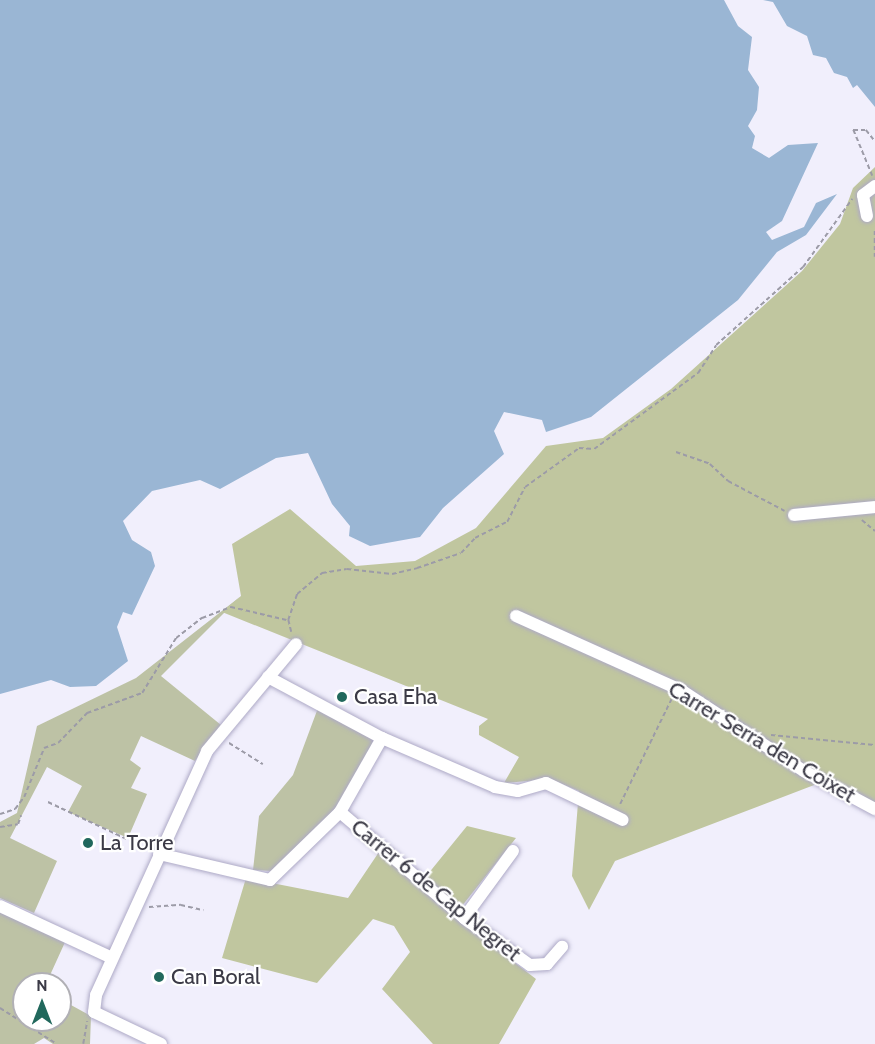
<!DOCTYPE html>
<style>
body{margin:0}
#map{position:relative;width:875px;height:1044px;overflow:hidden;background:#f1effc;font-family:Cabin,sans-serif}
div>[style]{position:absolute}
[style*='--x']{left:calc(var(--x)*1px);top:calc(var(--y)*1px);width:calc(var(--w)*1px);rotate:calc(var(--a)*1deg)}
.green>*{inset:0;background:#bdc2a5}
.forest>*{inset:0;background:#c0c69f}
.water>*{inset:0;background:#9ab6d4}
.path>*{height:1.5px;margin-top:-0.75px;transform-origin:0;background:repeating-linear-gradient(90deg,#9c9ba7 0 4.5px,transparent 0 7.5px)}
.roads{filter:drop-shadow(0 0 2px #ada9c6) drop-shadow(0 0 2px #ada9c6)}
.minor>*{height:12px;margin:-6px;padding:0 6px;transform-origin:6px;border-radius:6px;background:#fff}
.dots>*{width:16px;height:16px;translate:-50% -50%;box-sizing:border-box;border:3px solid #fff;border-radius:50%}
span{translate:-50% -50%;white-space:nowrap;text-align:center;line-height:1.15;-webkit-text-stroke:4.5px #fff;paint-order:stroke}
.poi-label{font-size:22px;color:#3b3a46}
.left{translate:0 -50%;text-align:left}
.street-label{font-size:22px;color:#3b3a46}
.north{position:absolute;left:12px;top:972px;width:60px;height:60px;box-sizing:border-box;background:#fff;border:2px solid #b1b0b5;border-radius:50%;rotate:0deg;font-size:16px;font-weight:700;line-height:24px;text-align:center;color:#3b3a46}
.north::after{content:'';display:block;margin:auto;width:21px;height:27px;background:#21685c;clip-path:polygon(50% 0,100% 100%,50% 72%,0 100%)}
</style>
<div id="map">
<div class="green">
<i style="clip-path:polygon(241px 596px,161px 676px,221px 725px,195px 761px,141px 736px,130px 760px,141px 768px,131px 788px,147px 794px,128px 838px,68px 812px,82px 786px,47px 767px,10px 838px,57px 861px,34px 913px,0 898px,0 822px,17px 813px,37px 726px,136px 678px)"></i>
<i style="clip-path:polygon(318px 708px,376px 738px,340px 805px,272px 871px,253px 870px,259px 816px,293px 775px)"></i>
<i style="clip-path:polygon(0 909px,66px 940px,46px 984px,24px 984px,24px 1020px,60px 1020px,60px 999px,91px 1016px,90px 1044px,53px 1044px,44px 1038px,34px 1044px,0 1044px)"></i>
</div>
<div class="forest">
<i style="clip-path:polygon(875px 167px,875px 811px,822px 782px,615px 861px,589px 910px,572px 876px,579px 791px,550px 779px,504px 783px,519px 757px,479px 735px,479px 726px,488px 719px,222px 612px,241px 596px,232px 544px,290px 509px,356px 566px,415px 561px,476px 528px,546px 446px,603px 438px,671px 389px,802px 271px,840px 224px,853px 188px)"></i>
<i style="clip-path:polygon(467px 826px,516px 838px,454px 916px,536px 979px,499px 1044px,433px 1044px,382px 989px,410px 952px,394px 926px,373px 919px,317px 983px,222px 958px,246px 878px,348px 898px,379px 852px,419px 885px)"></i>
</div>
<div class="water">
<i style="clip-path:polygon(0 0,724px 0,738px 26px,752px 37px,748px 70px,759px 87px,757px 110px,748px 126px,755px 136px,752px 148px,769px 158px,788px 145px,818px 143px,782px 221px,766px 232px,772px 240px,804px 227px,816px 203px,837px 194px,806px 235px,777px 252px,738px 300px,591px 417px,546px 432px,542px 420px,504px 412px,494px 431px,504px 454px,443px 508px,420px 537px,370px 546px,349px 536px,350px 526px,332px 504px,308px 453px,276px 458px,220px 489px,200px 480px,152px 491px,123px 521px,132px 540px,151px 552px,155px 566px,132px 615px,123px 612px,117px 627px,128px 661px,96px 686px,70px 687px,51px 680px,0 694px)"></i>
<i style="clip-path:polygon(763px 0,875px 0,875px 107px,857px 85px,853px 88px,847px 77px,834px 73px,826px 58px,813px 55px,807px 36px,787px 26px,773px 2px)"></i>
</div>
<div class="path">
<i style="--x:872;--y:176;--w:50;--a:-112.4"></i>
<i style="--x:853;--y:130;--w:13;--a:0"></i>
<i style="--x:866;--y:130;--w:14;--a:51"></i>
<i style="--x:875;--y:231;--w:26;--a:90"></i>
<i style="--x:676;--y:452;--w:36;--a:19"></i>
<i style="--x:710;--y:464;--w:25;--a:43"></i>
<i style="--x:728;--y:481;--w:64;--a:27.8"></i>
<i style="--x:862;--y:520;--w:17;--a:40"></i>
<i style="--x:291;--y:632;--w:12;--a:-104"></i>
<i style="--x:288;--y:620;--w:28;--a:-71"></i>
<i style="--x:297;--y:594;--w:33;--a:-40"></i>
<i style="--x:322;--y:573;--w:25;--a:-9"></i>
<i style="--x:347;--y:569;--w:45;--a:6.3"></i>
<i style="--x:392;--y:574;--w:26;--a:-13"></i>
<i style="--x:417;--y:568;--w:46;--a:-18.8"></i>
<i style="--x:461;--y:553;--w:21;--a:-47"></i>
<i style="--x:475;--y:538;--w:36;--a:-27"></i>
<i style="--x:507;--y:522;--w:39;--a:-63"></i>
<i style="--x:525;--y:487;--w:67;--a:-35.8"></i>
<i style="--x:579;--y:448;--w:15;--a:4"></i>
<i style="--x:594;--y:449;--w:129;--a:-36.2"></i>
<i style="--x:698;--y:373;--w:33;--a:-57"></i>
<i style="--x:716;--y:345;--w:117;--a:-41.9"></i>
<i style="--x:803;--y:267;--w:84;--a:-54.2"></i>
<i style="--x:771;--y:735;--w:104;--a:5.5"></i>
<i style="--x:229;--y:743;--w:40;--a:32"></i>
<i style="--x:48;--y:802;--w:113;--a:25.2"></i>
<i style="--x:620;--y:804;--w:118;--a:-63.9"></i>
<i style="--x:0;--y:814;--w:16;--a:-18"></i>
<i style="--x:15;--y:809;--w:15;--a:-53"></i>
<i style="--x:24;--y:797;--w:53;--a:-67.8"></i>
<i style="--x:44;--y:748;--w:15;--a:-20"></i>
<i style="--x:58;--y:743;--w:42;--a:-46"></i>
<i style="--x:87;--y:713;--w:59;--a:-20"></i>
<i style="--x:142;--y:693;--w:65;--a:-58.3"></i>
<i style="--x:176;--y:638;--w:33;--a:-38"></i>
<i style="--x:202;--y:618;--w:31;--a:-21"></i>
<i style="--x:231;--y:607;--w:57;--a:13.1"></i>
<i style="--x:0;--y:827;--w:18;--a:-9"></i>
<i style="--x:18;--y:824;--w:9;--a:-72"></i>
<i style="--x:149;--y:907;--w:32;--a:-4"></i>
<i style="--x:181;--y:905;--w:23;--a:13"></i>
<i style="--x:0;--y:1008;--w:67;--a:32.3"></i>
<i style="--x:83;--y:1044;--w:23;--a:-80"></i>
</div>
<div class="roads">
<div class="minor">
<i style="--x:867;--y:216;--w:21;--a:-101"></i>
<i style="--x:863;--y:195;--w:15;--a:-37"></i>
<i style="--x:794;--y:515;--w:81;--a:-5.6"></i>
<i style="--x:516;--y:616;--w:181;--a:24.2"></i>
<i style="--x:681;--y:690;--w:147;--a:33.4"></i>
<i style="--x:804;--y:771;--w:81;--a:28.2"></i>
<i style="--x:268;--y:677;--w:129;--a:28.2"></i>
<i style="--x:382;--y:738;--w:123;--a:23.4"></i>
<i style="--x:495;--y:787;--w:23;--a:10"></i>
<i style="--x:518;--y:791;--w:29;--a:-16"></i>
<i style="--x:546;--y:783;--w:85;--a:25.7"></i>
<i style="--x:340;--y:812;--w:163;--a:40.5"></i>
<i style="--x:464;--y:918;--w:81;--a:35.5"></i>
<i style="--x:530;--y:965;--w:17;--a:-3"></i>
<i style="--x:547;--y:964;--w:23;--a:-49"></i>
<i style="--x:159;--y:854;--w:114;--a:13.2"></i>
<i style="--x:270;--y:880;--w:98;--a:-44.2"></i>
<i style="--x:340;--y:812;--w:85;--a:-60.4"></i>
<i style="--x:0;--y:906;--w:123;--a:24.9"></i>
<i style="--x:464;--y:918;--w:83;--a:-53.8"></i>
<i style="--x:161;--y:1044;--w:74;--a:-154.5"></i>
<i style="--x:94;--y:1012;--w:17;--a:-83"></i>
<i style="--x:96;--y:995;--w:268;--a:-65.5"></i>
<i style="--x:207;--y:751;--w:139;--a:-50.2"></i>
</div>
</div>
<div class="dots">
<i style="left:342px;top:697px;background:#21685c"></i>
<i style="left:88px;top:843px;background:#21685c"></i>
<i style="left:159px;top:977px;background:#21685c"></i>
</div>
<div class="poi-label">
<span class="left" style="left:354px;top:697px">Casa Eha</span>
<span class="left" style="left:100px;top:843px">La Torre</span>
<span class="left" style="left:171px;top:977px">Can Boral</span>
</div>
<div class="street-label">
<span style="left:762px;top:742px;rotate:31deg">Carrer Serra den Coixet</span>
<span style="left:436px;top:890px;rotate:39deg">Carrer 6 de Cap Negret</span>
</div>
<div class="north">N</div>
</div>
